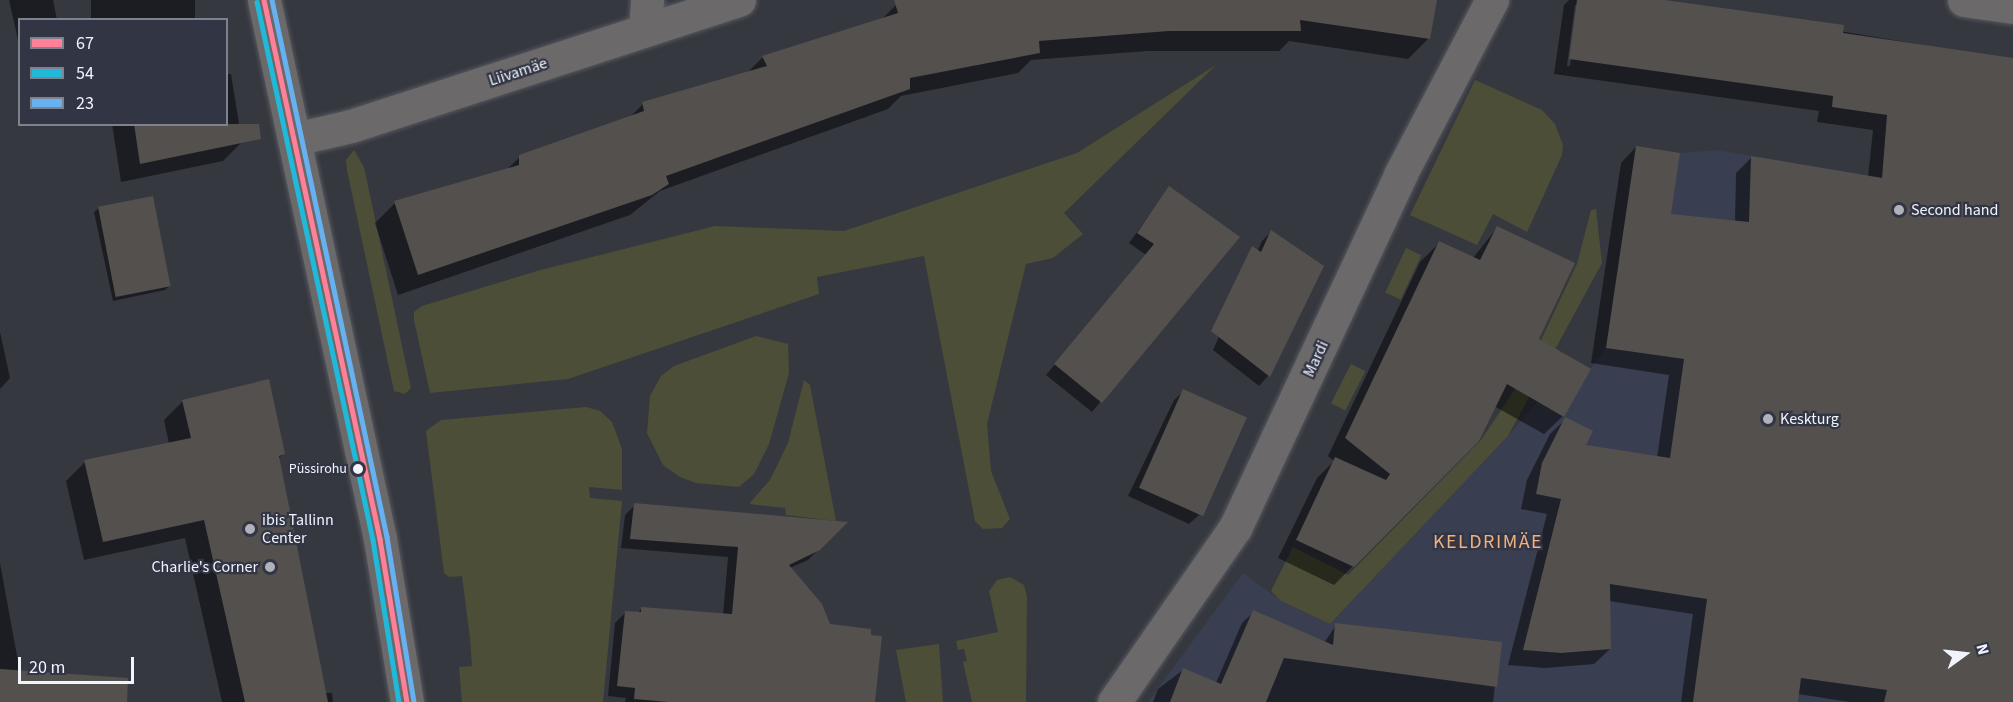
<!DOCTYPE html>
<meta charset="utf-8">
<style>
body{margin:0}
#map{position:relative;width:2013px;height:702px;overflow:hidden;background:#363840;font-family:"Source Sans 3",sans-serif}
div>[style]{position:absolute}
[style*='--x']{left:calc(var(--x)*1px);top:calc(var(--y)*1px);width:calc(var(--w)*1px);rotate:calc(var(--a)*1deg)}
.built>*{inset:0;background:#393e50}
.green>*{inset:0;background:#4c4e37;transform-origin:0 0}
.shadow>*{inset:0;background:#0007;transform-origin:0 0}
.building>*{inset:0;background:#53504e;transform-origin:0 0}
.roads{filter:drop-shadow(0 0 2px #55575d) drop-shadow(0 0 2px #55575d)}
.minor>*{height:33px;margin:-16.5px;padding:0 16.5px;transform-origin:16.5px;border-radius:16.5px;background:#6b6969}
.bus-1>*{height:4.5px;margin:-2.25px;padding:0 2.25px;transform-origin:2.25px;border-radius:2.25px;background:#ff8098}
.bus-2>*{height:4.5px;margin:-2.25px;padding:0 2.25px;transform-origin:2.25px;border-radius:2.25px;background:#20b9da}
.bus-3>*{height:4.5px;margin:-2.25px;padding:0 2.25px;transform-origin:2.25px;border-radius:2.25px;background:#66b1f2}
.dots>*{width:16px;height:16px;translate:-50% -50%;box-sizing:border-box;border:3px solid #323644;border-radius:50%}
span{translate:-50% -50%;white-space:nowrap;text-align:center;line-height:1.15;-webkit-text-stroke:4.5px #323644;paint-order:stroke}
.bus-label{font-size:14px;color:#f1f4fd}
.right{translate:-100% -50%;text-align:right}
.street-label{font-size:16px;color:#f1f4fd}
.poi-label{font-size:16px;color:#f1f4fd}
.left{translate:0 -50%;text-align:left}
.quarter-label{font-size:20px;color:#f2b07f;letter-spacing:1.5px}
.legend{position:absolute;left:18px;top:18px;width:210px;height:108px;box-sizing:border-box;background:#323644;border:2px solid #7e828e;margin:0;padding:8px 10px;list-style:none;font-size:18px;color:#f1f4fd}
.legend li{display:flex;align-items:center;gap:12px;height:30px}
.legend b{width:30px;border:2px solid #7e828e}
.north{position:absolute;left:1935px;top:624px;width:60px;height:60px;-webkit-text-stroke:4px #323644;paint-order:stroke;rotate:75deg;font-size:16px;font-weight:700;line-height:24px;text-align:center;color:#f1f4fd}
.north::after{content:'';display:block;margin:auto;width:21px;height:27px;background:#f1f4fd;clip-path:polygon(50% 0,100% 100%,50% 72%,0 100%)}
.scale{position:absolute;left:18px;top:657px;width:116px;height:27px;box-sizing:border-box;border:3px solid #f1f4fd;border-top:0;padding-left:8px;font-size:18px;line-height:21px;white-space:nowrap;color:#f1f4fd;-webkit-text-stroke:4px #323644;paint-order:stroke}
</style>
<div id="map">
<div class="built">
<i style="clip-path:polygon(1636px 146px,1680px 153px,1717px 150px,1871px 176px,1948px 181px,2013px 702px,1148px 702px,1243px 573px,1281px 601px,1330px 624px,1508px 436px,1537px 402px,1564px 354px,1591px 368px,1606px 348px)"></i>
</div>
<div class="green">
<i style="clip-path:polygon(1216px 65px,1064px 213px,1083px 234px,1053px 258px,1026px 264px,987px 424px,991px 471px,1010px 519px,1002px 528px,983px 529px,975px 521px,924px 256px,817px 277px,819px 294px,568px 379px,430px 393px,414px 320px,414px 312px,422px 306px,537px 271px,715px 226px,844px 231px,1077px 153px)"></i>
<i style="clip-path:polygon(1475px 80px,1542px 110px,1555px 124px,1563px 145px,1562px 155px,1527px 232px,1493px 214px,1477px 245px,1410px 215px)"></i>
<i style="clip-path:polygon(354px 150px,364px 167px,411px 388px,405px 394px,394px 391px,347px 170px,346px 160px)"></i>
<i style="clip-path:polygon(1596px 209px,1602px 263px,1508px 436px,1330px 624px,1281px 601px,1271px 591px,1293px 547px,1348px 575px,1481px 440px,1524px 376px,1577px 264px,1591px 210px)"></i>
<i style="left:1406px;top:248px;width:17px;height:49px;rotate:25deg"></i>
<i style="clip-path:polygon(756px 336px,788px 344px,789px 373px,769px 444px,754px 474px,739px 487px,696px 483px,680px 477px,663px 465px,647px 433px,650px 396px,661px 376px,674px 366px)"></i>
<i style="left:1351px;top:364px;width:16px;height:44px;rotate:27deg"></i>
<i style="clip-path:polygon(804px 380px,810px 385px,836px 521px,786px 515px,785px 508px,749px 504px,770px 480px,788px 443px)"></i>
<i style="clip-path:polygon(586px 407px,600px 411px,612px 422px,622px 449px,622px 490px,589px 487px,590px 498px,622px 501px,603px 702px,462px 702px,459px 667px,472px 666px,470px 638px,462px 576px,449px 577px,444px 573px,426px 431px,441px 420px)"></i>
<i style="clip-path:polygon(1010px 577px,1024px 585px,1027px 597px,1026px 702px,972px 702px,963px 662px,967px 661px,964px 649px,958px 650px,956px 641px,998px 632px,989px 591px,997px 580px)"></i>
<i style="clip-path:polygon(939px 644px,943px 702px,906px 702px,896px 650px)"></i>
</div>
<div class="shadow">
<i style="clip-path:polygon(9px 0,53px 0,57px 20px,20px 20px,20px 49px)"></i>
<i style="left:91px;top:0;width:104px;height:20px"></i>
<i style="clip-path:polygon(917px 0,1435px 0,1429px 38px,1408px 59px,1289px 41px,1279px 51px,1147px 51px,1031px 60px,1018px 73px,901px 96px,888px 109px,660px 191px,630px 215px,398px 295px,375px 223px,395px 203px,506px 170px,520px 157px,628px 119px,643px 104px,746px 74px,762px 58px,880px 21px,896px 5px)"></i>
<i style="clip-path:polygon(evenodd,1569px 0,1654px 0,2013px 60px,2013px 702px,1850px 702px,1798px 694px,1797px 702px,1681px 702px,1693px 614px,1609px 601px,1610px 649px,1594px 664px,1545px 668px,1508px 665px,1547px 514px,1521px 509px,1527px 480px,1550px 434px,1566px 419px,1583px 446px,1657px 458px,1669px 375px,1591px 363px,1621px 163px,1636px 147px,1669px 215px,1735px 222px,1736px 173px,1751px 158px,1868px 177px,1873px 130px,1817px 122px,1819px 111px,1554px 74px,1564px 5px,1569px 0,1575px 5px,1578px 5px,1570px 66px,1567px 66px,1575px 5px)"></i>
<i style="clip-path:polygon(226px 74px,231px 74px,242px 142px,223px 161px,121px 182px,112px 124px,226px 124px)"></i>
<i style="clip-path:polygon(1169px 188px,1236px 236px,1092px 412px,1046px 375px,1146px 255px,1129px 243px)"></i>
<i style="clip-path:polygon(99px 208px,170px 286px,165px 290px,113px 301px,94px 212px)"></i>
<i style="clip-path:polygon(1497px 228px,1563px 416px,1544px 434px,1494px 406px,1478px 440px,1334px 585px,1278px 558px,1317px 478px,1334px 461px,1328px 456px,1420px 262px,1439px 243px,1473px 258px)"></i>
<i style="clip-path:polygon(1271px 232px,1322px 266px,1268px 376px,1259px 386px,1213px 350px,1262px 241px)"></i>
<i style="clip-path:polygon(0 332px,10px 378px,0 389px)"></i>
<i style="clip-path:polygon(1184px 391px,1199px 515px,1189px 524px,1128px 496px,1174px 400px)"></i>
<i style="clip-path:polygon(183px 401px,283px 454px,278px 459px,325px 693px,332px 693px,333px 702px,222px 702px,185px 538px,84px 560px,66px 481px,85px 462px,169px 444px,164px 420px)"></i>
<i style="clip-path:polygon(635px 505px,844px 524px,808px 560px,790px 568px,874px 702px,625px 702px,626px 698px,608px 696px,615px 623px,625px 613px,637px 614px,642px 608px,723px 615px,728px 557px,621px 548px,625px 515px)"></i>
<i style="clip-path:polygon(0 563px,20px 672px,97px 702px,0 702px)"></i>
<i style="clip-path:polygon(1254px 612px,1324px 643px,1336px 625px,1500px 643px,1493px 702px,1153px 702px,1158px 689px,1183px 670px,1216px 683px,1242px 623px)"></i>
</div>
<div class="building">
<i style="clip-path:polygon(894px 0,1437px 0,1430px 39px,1300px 20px,1301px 31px,1169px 31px,1039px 41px,1040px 53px,910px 78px,910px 89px,666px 176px,669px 184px,652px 195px,418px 275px,394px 201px,519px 165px,519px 155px,644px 111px,642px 102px,767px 66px,762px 56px,898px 13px)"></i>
<i style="clip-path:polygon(1577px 0,1665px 0,1844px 25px,1843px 33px,2013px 58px,2013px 702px,1884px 702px,1887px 690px,1801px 678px,1798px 702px,1693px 702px,1707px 599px,1610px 584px,1611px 649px,1561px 653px,1523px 650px,1561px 499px,1536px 494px,1542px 463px,1565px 417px,1593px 431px,1586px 445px,1670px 458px,1684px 359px,1606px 348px,1636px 146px,1680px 153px,1671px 214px,1749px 222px,1751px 156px,1882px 178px,1887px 115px,1832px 107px,1833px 96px,1569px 59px)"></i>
<i style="clip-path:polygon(134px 124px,259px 124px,261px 139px,140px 164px)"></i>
<i style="clip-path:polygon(1169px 186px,1240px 237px,1102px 403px,1054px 364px,1154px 244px,1137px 233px)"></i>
<i style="left:153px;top:196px;width:92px;height:56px;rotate:79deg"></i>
<i style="clip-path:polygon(1497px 226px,1575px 263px,1539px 339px,1591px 369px,1564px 417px,1507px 384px,1479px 441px,1354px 567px,1296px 540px,1335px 457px,1386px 480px,1390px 474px,1345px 438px,1439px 241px,1480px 260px)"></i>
<i style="clip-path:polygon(1271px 230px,1324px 266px,1270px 377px,1211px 331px,1252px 246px,1261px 252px)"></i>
<i style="clip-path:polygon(269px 379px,285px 454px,279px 456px,328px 702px,245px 702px,204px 520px,103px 542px,84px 460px,191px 438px,182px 400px)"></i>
<i style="left:1183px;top:389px;width:70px;height:108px;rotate:24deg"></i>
<i style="clip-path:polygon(634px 503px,848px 522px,820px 550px,789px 565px,822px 604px,830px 624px,871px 629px,871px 635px,882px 636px,875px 702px,668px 702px,634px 699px,635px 688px,617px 686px,625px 611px,641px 612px,641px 607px,732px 614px,738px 547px,630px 539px)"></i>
<i style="clip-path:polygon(1253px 610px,1333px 645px,1335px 623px,1502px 642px,1497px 687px,1284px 658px,1266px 702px,1170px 702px,1183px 668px,1221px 684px)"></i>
<i style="clip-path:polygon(0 669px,128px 678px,127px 702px,0 702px)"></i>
</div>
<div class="roads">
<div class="minor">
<i style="--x:264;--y:0;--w:551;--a:77.85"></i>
<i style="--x:380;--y:539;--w:165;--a:80.6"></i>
<i style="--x:1964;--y:0;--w:49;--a:8.1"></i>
<i style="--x:645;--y:30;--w:30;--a:-86"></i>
<i style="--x:295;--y:139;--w:57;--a:-13.1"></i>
<i style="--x:351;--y:126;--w:408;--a:-18"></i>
<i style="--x:1114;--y:702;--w:212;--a:-55.2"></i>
<i style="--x:1235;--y:528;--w:390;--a:-64.9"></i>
<i style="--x:1400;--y:175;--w:198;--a:-62.3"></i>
</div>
</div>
<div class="bus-1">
<i style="--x:264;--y:0;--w:551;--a:77.85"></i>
<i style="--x:380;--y:539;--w:165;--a:80.6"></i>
</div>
<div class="bus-2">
<i style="--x:257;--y:2;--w:550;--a:77.83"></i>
<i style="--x:373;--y:540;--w:164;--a:80.9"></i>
</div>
<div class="bus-3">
<i style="--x:272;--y:0;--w:549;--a:77.91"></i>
<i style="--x:387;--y:537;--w:166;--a:80.7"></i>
</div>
<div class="dots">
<i style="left:1899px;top:210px;background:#b0b2bb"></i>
<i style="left:1768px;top:419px;background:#b0b2bb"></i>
<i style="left:358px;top:469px;background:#f1f4fd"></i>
<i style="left:250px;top:529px;background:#b0b2bb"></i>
<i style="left:270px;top:567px;background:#b0b2bb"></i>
</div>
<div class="bus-label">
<span class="right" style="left:347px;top:469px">Püssirohu</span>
</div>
<div class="street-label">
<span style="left:518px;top:72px;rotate:-18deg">Liivamäe</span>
<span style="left:1316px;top:359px;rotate:-65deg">Mardi</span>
</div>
<div class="poi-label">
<span class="left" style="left:1911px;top:210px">Second hand</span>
<span class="left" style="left:1780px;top:419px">Keskturg</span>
<span class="left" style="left:262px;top:529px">ibis Tallinn<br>Center</span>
<span class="right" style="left:258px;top:567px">Charlie's Corner</span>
</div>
<div class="quarter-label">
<span style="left:1488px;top:542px">KELDRIMÄE</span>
</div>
<ul class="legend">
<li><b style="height:8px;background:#ff8098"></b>67</li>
<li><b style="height:8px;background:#20b9da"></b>54</li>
<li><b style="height:8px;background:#66b1f2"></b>23</li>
</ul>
<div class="north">N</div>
<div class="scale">20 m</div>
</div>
